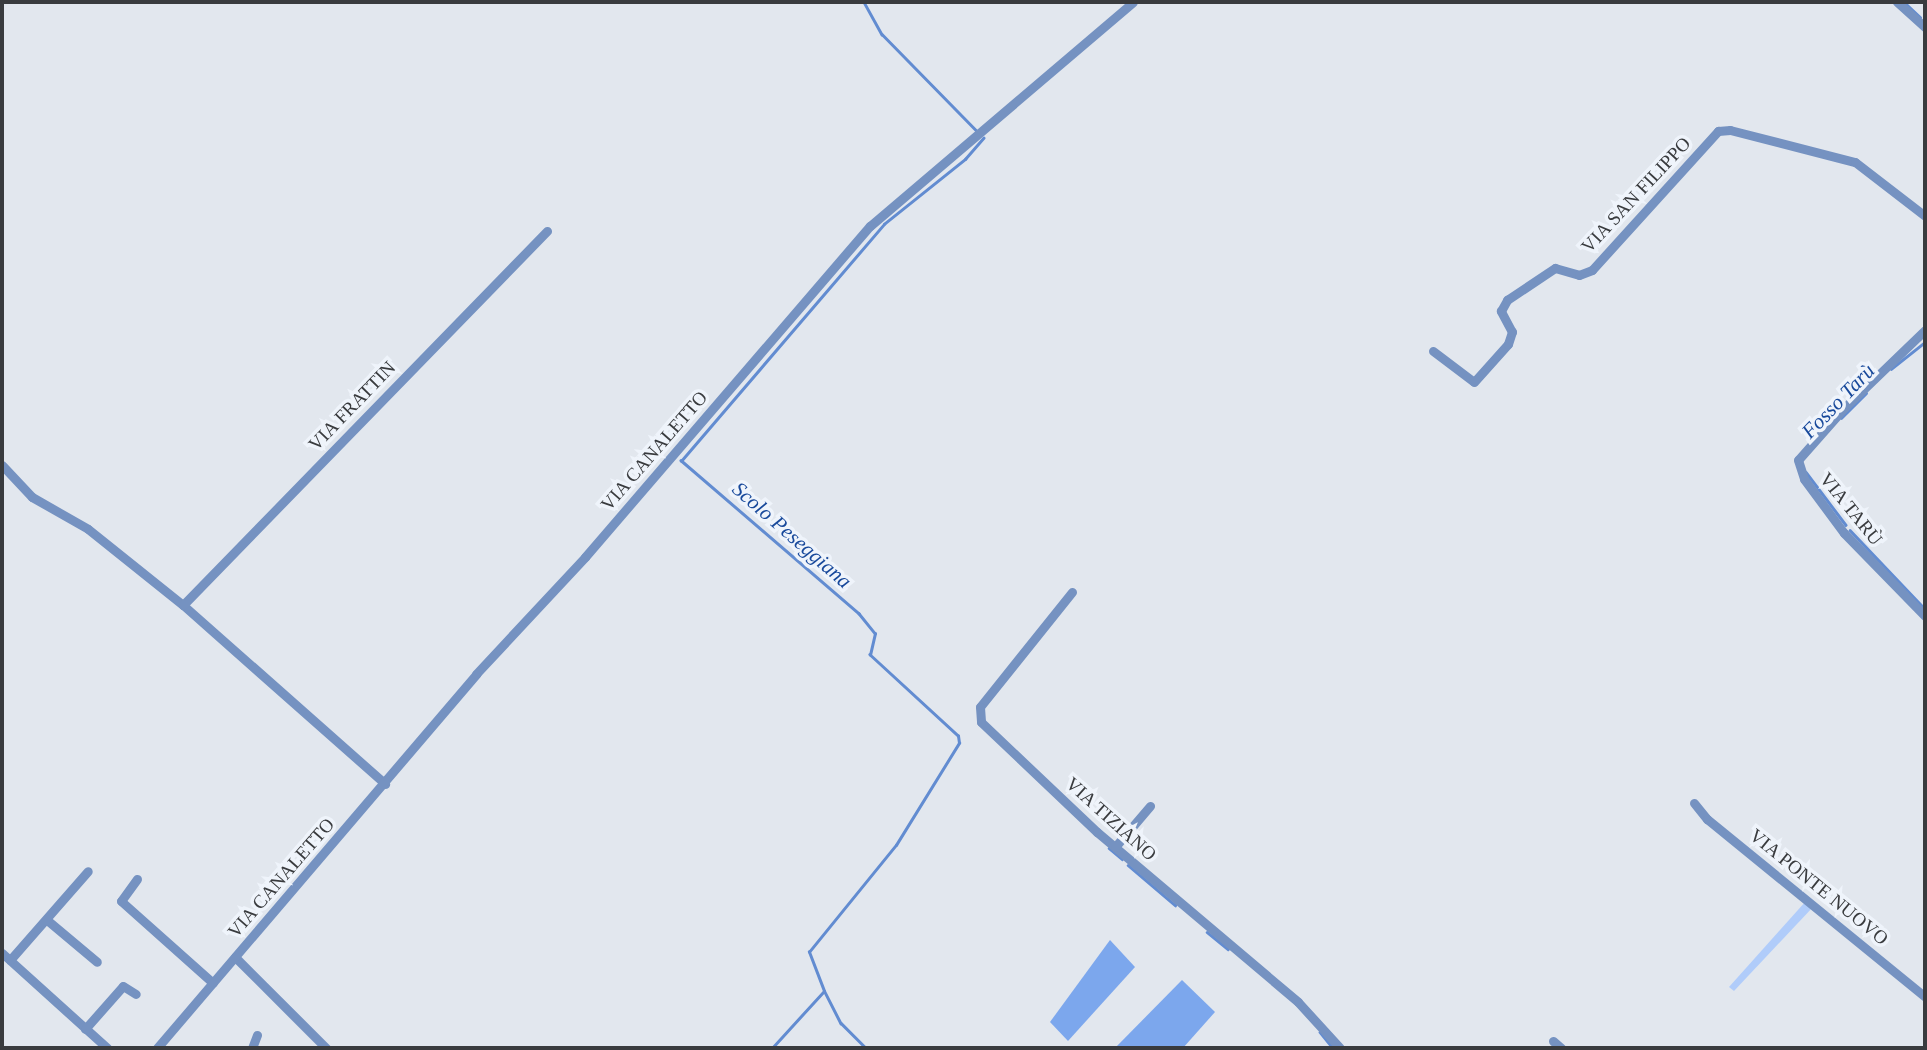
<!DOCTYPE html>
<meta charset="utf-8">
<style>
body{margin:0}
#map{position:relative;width:1927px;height:1050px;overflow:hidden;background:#e2e7ee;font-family:Georgia,serif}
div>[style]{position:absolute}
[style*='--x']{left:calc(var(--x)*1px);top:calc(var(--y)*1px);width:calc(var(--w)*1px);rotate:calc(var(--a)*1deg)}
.green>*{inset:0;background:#b0ccfa}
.forest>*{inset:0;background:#7ca7ed}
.stream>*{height:2.5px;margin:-1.25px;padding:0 1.25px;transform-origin:1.25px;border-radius:1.25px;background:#628cd1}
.street>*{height:9px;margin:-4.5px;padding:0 4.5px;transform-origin:4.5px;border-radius:4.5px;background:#7592c1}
span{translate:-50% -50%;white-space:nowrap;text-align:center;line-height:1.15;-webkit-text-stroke:7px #eff4fb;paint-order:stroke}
.street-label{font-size:19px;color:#393b3e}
.water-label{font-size:21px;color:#18499b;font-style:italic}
.frame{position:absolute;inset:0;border:4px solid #393b3e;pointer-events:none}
</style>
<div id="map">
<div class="green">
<i style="clip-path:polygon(1806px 901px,1813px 907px,1734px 991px,1729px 987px)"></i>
</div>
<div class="forest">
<i style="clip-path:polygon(1110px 940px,1135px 967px,1068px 1041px,1050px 1022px)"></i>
<i style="clip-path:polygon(1182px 980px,1215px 1012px,1183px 1048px,1115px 1048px)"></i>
</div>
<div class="stream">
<i style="--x:864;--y:2;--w:37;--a:61"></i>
<i style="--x:882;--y:34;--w:136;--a:45.6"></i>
<i style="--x:1904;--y:2;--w:22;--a:43"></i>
<i style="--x:1891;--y:369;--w:43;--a:-38.5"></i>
<i style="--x:1841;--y:418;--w:35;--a:-45"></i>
<i style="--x:1806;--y:472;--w:66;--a:53"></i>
<i style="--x:1850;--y:530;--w:109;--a:46.5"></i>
<i style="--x:1109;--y:848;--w:17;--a:40"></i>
<i style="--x:1128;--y:865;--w:62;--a:40.4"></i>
<i style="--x:1207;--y:932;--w:27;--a:39"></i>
<i style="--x:825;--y:992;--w:35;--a:63"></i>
<i style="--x:841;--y:1023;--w:35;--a:45"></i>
<i style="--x:1320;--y:1032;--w:21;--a:51"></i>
<i style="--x:772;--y:1048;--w:77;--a:-47.6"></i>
<i style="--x:824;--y:991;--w:42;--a:-111"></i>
<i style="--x:809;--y:952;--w:138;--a:-50.9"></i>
<i style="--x:896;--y:845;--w:120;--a:-58.3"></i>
<i style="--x:959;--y:743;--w:7;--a:-98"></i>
<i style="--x:958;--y:736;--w:120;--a:-137.4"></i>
<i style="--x:870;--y:655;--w:22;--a:-77"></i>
<i style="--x:875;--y:634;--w:26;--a:-129"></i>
<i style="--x:859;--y:614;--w:235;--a:-139.3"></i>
<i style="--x:681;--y:461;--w:312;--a:-49.4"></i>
<i style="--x:884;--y:224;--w:104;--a:-38.7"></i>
<i style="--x:965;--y:159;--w:28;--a:-49"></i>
</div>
<div class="street">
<i style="--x:1897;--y:2;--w:38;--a:42"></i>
<i style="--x:1925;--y:330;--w:112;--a:136.1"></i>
<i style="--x:1844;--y:408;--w:69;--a:131.5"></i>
<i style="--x:1798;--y:460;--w:20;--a:72"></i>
<i style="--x:1804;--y:479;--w:67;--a:53.5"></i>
<i style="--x:1844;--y:533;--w:116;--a:45.7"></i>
<i style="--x:1433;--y:351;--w:51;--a:37.1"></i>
<i style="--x:1474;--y:382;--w:51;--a:-48.2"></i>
<i style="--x:1508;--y:344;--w:13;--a:-72"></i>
<i style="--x:1512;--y:332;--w:24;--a:-118"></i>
<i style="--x:1501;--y:311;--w:13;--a:-61"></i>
<i style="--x:1507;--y:300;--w:58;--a:-33.7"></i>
<i style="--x:1555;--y:268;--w:25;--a:16"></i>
<i style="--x:1579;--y:275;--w:14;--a:-21"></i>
<i style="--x:1592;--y:270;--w:188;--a:-47.8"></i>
<i style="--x:1718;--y:131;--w:12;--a:-5"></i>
<i style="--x:1730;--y:130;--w:129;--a:14.4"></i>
<i style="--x:1855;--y:162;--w:88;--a:37.6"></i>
<i style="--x:2;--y:465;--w:44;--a:46.8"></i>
<i style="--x:32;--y:497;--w:64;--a:29.7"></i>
<i style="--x:88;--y:529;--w:122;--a:38.7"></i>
<i style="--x:183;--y:605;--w:270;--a:41.5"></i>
<i style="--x:1072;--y:592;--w:147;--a:128.7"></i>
<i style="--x:980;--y:707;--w:15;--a:86"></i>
<i style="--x:981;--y:722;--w:160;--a:43.5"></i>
<i style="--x:1097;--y:832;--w:263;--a:40.2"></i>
<i style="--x:1298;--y:1002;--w:62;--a:47.6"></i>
<i style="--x:183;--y:605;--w:522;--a:-45.78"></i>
<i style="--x:1694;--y:803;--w:21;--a:51"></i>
<i style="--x:1707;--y:819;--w:281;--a:39.2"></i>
<i style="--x:1115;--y:847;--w:54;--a:-49.5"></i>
<i style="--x:137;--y:879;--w:27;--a:126"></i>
<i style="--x:121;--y:901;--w:123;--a:41.7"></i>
<i style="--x:47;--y:920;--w:65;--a:40"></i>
<i style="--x:2;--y:953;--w:142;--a:42.1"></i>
<i style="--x:235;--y:957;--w:129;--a:45"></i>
<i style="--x:10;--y:960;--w:118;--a:-48.8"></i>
<i style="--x:85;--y:1029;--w:57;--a:-48.5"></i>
<i style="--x:123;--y:986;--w:15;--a:32"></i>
<i style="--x:1553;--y:1041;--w:11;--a:41"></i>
<i style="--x:157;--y:1048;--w:492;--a:-49.5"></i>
<i style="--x:476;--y:674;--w:160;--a:-47"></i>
<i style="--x:585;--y:557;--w:437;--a:-49.3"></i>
<i style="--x:870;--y:226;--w:345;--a:-40.4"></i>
<i style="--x:252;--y:1048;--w:14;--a:-69"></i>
</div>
<div class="street-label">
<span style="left:1636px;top:195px;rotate:-47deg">VIA SAN FILIPPO</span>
<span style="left:352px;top:406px;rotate:-46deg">VIA FRATTIN</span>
<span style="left:654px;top:451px;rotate:-49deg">VIA CANALETTO</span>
<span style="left:1851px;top:509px;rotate:51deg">VIA TARÙ</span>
<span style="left:1111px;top:819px;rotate:42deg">VIA TIZIANO</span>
<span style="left:281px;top:878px;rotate:-49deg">VIA CANALETTO</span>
<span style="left:1819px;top:887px;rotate:39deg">VIA PONTE NUOVO</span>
</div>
<div class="water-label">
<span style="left:1838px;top:401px;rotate:-46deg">Fosso Tarù</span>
<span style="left:792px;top:535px;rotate:41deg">Scolo Peseggiana</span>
</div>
<div class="frame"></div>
</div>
